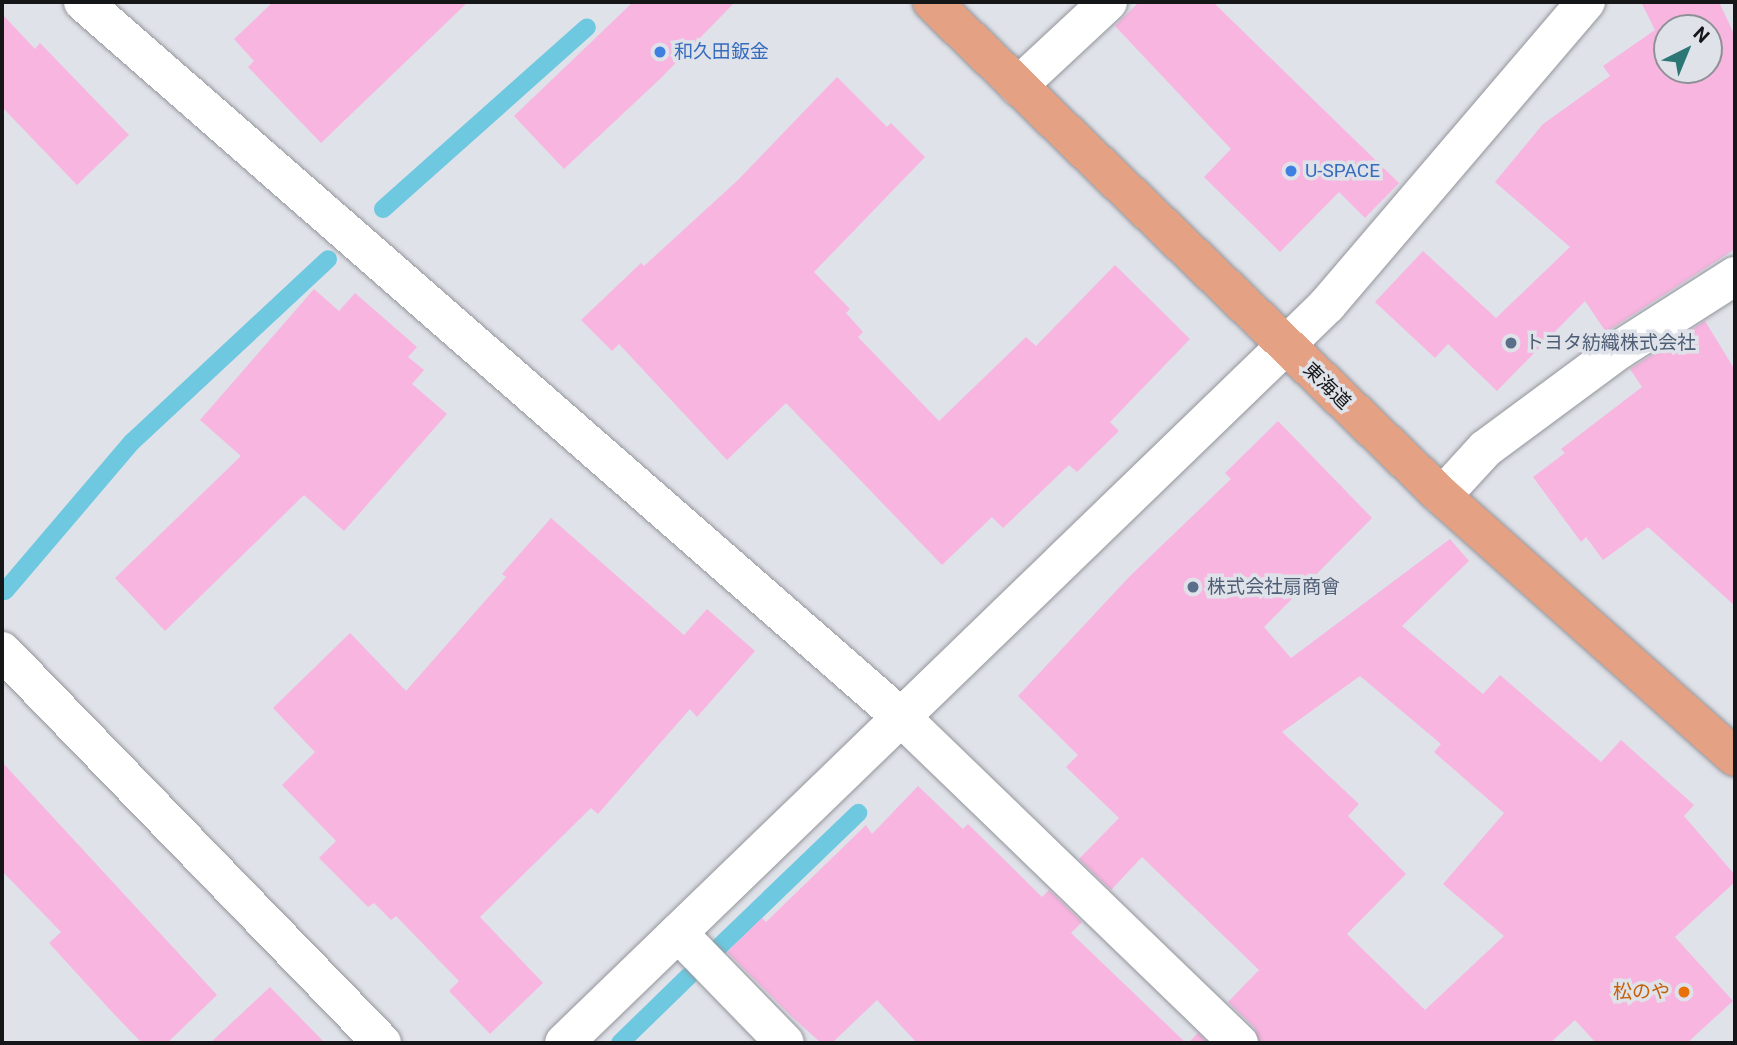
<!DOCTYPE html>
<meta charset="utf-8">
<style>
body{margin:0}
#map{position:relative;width:1737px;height:1045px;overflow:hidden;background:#e0e2e9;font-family:Roboto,"Noto Sans JP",sans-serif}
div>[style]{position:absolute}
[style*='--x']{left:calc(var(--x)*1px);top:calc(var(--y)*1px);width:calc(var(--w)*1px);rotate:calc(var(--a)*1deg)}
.stream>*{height:18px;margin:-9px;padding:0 9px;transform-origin:9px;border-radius:9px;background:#6dc8e0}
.building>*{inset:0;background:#f7b5e0}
.roads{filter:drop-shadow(0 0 2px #93959b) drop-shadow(0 0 2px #93959b)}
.street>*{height:38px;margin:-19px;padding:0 19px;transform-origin:19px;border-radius:19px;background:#fff}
.secondary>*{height:38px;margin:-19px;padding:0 19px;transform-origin:19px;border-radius:19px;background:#fff}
.highway>*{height:38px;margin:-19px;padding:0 19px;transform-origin:19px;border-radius:19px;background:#e4a183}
.dots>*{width:19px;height:19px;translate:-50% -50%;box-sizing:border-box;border:4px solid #e0e2e9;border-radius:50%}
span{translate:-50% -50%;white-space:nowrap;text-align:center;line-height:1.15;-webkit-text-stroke:7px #e0e2e9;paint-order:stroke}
.shop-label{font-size:19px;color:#366cbe}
.left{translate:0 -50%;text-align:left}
.service-label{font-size:19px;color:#4e5e75}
.street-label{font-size:19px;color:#151618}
.food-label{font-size:19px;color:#c56008}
.right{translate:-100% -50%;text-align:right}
.frame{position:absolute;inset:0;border:4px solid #151618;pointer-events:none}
.north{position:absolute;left:1653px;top:14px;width:70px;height:70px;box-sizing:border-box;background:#e0e2e9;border:2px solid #8f9095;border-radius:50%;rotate:43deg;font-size:19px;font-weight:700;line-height:28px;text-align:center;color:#151618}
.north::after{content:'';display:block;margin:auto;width:24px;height:32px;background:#2c7675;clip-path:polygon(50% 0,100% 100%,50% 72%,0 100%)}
</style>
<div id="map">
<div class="stream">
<i style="--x:383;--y:209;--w:273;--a:-41.7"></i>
<i style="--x:5;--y:591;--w:196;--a:-49.6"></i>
<i style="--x:132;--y:442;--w:268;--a:-43"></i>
<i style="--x:720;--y:946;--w:192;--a:-43.9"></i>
<i style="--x:620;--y:1043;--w:96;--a:-44.2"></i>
</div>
<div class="building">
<i style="clip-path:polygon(273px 2px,468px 2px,321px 143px,248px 67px,254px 61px,234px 39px)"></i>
<i style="clip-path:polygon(633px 2px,735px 2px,661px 78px,564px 169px,514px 116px)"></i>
<i style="clip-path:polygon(1139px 2px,1213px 2px,1399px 183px,1365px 218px,1339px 192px,1280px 252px,1204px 177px,1231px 149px,1115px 26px)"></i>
<i style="clip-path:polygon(evenodd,1641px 2px,1719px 2px,1735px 36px,1735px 249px,1606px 332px,1585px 301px,1497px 391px,1448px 344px,1435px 358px,1375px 302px,1423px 251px,1496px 318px,1570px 247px,1495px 182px,1543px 124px,1610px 76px,1603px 66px,1655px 30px,1641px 2px,1667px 28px,1709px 28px,1709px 70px,1667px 70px,1667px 28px)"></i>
<i style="clip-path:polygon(2px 14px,35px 49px,40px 43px,129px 135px,77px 185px,2px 107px)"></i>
<i style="clip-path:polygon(837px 77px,887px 127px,891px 123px,925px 157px,814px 272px,850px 309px,846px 313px,863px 332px,858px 337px,939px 421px,1026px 337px,1036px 346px,1115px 265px,1190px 339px,1110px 422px,1119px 431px,1077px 472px,1069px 465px,1003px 528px,992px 517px,942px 565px,786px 403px,727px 460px,619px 344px,612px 351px,581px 320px,641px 263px,644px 266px,738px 180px)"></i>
<i style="clip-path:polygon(314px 289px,339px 311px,355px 293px,417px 347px,408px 357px,424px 370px,412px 384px,447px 414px,344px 531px,304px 495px,165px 631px,115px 578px,241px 456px,200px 420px)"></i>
<i style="clip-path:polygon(1705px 321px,1735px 370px,1735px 606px,1648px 527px,1603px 560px,1586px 537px,1581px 542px,1533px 477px,1565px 453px,1561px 449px,1642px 387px,1630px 369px)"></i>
<i style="clip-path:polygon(evenodd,1278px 421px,1372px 518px,1264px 627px,1291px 658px,1450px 539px,1469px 561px,1402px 626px,1483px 694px,1500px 675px,1601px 762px,1621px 740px,1694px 805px,1684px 816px,1735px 875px,1735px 882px,1675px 937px,1733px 1001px,1687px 1043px,1596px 1043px,1575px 1020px,1550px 1043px,1260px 1043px,1254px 1027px,1228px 1002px,1259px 970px,1142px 857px,1111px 890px,1079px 859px,1119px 818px,1066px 767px,1078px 755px,1018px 696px,1129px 577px,1231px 479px,1225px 473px,1278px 421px,1360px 676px,1441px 744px,1434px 752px,1504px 813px,1443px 884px,1504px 936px,1425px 1010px,1347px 934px,1406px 874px,1348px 816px,1359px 804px,1282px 732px,1360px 676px)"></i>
<i style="clip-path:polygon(551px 518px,684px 635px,707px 609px,755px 651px,697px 717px,690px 709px,598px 814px,591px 808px,480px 917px,543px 983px,490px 1034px,449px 991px,459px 981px,396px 916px,391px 920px,374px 903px,368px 907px,319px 858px,336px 841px,282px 785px,315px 752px,273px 708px,350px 633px,406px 691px,506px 577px,502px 574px)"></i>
<i style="clip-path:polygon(2px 762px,217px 995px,167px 1043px,142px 1043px,113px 1013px,49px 943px,61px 932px,2px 871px)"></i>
<i style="clip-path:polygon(918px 786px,963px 829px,968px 824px,1042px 897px,1049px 890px,1082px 922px,1071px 933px,1186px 1043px,917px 1043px,877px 1000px,832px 1043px,821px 1043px,789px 1014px,727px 952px,762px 918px,766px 922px,866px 825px,872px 834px)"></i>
<i style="clip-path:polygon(270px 987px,325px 1043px,210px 1043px)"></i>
<i style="clip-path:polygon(1198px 1033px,1208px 1043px,1188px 1043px)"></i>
</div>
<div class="roads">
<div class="street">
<i style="--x:1018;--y:86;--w:123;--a:-43"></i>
<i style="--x:1285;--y:346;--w:59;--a:-44.3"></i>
<i style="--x:1327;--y:305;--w:399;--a:-49.5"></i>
<i style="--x:1442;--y:496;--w:64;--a:-47.5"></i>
<i style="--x:1485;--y:449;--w:167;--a:-36.5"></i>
<i style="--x:1619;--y:350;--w:138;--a:-32.5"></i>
<i style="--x:2;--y:651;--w:546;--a:45.89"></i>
<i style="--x:678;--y:933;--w:153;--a:45.8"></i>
</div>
<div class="secondary">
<i style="--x:83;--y:2;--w:1086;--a:41.16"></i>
<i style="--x:901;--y:717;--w:470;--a:44"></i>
<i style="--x:564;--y:1043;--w:1003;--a:-44.03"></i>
</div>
<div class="highway">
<i style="--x:932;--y:2;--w:710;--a:44.09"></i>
<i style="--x:1442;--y:496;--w:392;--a:41.7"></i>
</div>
</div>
<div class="dots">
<i style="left:660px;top:52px;background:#3f7fe0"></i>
<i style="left:1291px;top:171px;background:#3f7fe0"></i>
<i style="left:1511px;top:343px;background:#5c6f8a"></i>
<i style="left:1193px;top:587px;background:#5c6f8a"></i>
<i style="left:1684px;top:992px;background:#e8710a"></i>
</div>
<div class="shop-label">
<span class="left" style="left:674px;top:52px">和久田鈑金</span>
<span class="left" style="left:1305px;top:171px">U-SPACE</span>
</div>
<div class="service-label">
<span class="left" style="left:1525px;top:343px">トヨタ紡織株式会社</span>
<span class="left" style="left:1207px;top:587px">株式会社扇商會</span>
</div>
<div class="street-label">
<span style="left:1327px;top:386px;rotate:44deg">東海道</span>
</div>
<div class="food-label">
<span class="right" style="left:1670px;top:992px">松のや</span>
</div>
<div class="frame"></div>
<div class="north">N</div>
</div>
